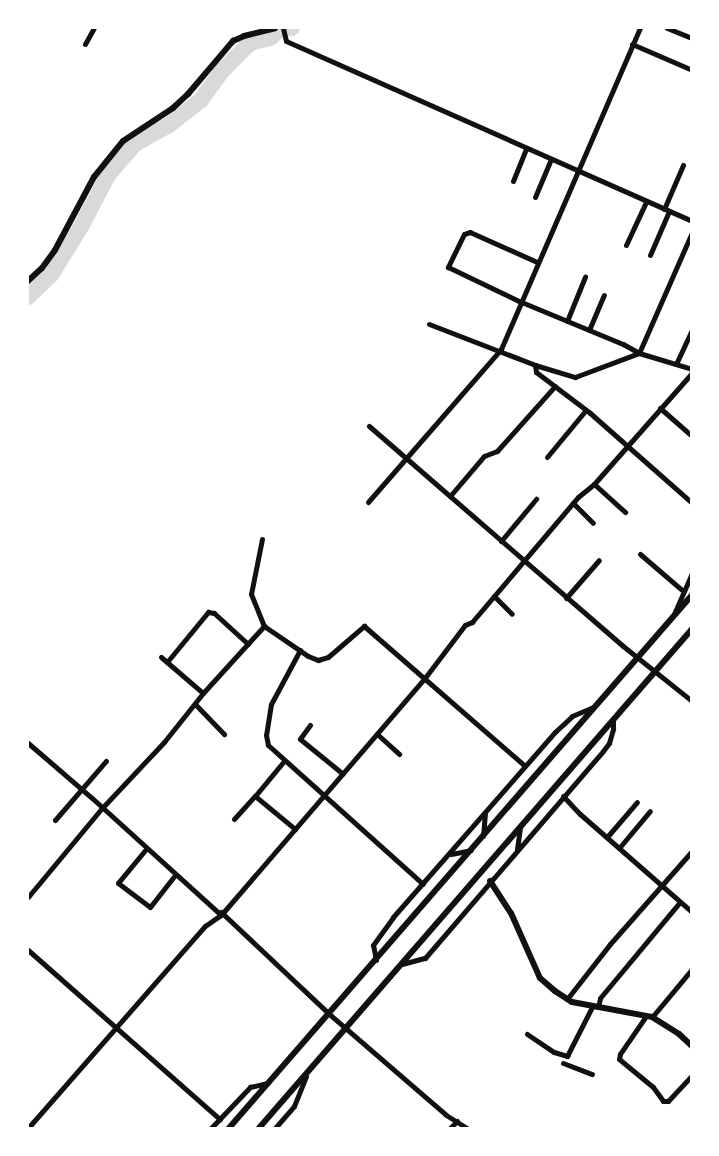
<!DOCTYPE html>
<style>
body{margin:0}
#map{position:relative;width:719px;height:1156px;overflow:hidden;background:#fff;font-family:"PT Sans",sans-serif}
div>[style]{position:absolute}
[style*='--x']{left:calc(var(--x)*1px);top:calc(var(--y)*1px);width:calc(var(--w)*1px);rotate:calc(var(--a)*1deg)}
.river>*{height:16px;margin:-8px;padding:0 8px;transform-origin:8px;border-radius:8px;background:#d9d9d9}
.minor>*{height:5px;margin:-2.5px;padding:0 2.5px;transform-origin:2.5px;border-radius:2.5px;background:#111}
.tertiary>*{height:6px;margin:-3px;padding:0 3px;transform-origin:3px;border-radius:3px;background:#111}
span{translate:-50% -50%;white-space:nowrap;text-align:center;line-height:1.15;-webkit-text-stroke:5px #fff;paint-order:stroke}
.frame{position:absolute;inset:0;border:29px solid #fff;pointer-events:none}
</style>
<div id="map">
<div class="river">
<i style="--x:28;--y:297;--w:32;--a:-44"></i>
<i style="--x:51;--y:275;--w:59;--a:-58.2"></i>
<i style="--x:82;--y:225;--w:56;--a:-62.5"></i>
<i style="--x:108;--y:175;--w:41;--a:-48.9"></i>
<i style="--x:135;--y:144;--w:38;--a:-29"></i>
<i style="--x:168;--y:126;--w:42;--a:-38.2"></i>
<i style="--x:201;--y:100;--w:37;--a:-54"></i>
<i style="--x:223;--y:70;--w:33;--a:-45"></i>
<i style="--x:246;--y:47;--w:9;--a:-36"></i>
<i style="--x:253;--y:42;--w:17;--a:-13"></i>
<i style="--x:270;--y:38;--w:13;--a:-42"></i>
<i style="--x:280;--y:29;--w:12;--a:-5"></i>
</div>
<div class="minor">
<i style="--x:283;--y:28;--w:13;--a:77"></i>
<i style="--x:286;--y:41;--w:444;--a:23.9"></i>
<i style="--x:667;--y:28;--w:27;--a:22"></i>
<i style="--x:85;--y:44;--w:18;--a:-61"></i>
<i style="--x:632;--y:44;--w:65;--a:23.4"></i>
<i style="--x:513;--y:181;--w:35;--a:-68"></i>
<i style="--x:535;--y:197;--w:41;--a:-67.2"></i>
<i style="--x:664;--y:209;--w:48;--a:-66.6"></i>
<i style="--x:626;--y:245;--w:47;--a:-65.1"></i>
<i style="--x:650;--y:255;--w:48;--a:-66.6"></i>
<i style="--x:537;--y:262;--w:73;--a:-155.9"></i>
<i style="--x:470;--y:232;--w:6;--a:162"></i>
<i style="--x:464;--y:234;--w:37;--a:116"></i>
<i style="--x:448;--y:267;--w:79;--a:25.6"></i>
<i style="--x:519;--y:301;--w:113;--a:22.5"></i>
<i style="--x:623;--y:344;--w:18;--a:29"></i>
<i style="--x:639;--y:353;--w:55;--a:16.8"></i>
<i style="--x:567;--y:321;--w:48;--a:-67.8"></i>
<i style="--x:429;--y:324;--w:114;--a:21.1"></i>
<i style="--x:535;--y:365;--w:42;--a:16.7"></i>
<i style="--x:575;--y:377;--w:68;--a:-20.6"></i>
<i style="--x:639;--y:353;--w:132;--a:-66.3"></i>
<i style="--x:589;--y:330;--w:38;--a:-67"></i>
<i style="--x:676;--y:364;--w:38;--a:-65"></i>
<i style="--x:535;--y:365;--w:7;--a:82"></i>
<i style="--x:536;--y:372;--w:68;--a:37.2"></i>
<i style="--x:590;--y:413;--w:136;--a:41.4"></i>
<i style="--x:660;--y:408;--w:43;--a:41.2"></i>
<i style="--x:369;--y:426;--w:336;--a:40.9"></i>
<i style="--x:623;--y:646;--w:88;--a:38.6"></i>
<i style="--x:547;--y:457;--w:60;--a:-50.4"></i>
<i style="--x:594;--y:484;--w:42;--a:42.1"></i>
<i style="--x:450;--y:496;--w:52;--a:-49.6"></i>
<i style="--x:484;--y:456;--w:14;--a:-21"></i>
<i style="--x:497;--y:451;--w:87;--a:-48.3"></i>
<i style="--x:368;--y:502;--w:203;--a:-49"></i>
<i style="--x:501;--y:349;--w:350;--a:-66.6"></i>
<i style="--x:573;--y:503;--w:28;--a:45"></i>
<i style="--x:262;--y:539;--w:56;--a:101.3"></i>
<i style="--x:251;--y:594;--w:35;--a:68"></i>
<i style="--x:501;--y:541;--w:55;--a:-50.2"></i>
<i style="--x:640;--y:554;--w:55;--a:40.6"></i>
<i style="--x:494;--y:596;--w:25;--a:45"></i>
<i style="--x:566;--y:598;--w:50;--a:-49"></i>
<i style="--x:674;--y:614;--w:45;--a:-66.3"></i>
<i style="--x:300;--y:650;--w:61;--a:118.2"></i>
<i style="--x:271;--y:704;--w:31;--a:99"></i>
<i style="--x:266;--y:735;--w:10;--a:79"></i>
<i style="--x:268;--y:745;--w:208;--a:41.9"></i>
<i style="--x:161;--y:657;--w:55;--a:40.6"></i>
<i style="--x:167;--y:662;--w:65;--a:-50.6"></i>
<i style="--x:208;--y:612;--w:6;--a:9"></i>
<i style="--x:214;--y:613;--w:46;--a:42.4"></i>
<i style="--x:195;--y:704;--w:42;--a:46"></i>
<i style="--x:310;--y:725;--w:17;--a:126"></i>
<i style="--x:300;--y:739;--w:55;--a:39.1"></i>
<i style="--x:377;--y:734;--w:30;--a:42"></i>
<i style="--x:28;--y:743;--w:84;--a:40.7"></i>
<i style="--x:92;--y:798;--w:174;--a:42.2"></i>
<i style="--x:284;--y:761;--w:45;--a:129.6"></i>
<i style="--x:255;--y:796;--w:52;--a:39.5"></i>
<i style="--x:563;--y:796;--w:25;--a:47"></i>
<i style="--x:580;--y:814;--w:149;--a:41.2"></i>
<i style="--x:234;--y:819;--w:31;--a:-48"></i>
<i style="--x:55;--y:820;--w:78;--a:-49.2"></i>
<i style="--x:483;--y:836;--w:22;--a:-85"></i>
<i style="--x:607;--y:837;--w:46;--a:-49.4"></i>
<i style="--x:619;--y:848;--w:48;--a:-50"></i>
<i style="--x:146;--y:849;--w:44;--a:129.5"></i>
<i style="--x:118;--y:883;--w:40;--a:37"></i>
<i style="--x:150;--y:907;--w:41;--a:-52"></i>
<i style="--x:517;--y:849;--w:22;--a:-82"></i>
<i style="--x:451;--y:854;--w:20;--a:-11"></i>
<i style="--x:28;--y:897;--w:116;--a:-50.3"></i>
<i style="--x:102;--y:808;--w:91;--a:-46.8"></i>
<i style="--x:164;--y:742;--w:63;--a:-51.5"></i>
<i style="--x:203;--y:693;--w:91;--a:-47.7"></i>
<i style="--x:264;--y:626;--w:53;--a:34.3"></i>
<i style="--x:308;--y:656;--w:11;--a:22"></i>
<i style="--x:318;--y:660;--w:10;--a:-17"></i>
<i style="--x:328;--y:657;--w:48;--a:-40.7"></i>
<i style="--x:364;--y:626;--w:213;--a:41"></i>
<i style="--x:221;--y:912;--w:147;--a:43.3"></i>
<i style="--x:328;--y:1013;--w:156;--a:40.8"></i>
<i style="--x:446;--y:1115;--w:25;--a:32"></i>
<i style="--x:221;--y:915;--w:311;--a:-49.3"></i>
<i style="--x:424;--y:679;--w:68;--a:-52.8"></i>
<i style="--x:465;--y:625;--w:8;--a:-23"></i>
<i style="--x:472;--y:622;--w:164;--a:-49.7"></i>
<i style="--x:578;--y:497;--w:21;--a:-39"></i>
<i style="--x:594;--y:484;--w:148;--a:-48.6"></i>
<i style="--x:28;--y:950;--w:256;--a:41.4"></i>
<i style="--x:376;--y:960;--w:15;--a:-101"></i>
<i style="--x:373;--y:945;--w:34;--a:-54"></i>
<i style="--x:393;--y:917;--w:246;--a:-48.8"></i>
<i style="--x:555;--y:732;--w:23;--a:-43"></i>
<i style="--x:572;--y:716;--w:23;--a:-23"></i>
<i style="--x:402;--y:964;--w:24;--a:-15"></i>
<i style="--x:425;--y:958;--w:273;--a:-49.3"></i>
<i style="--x:603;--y:751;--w:10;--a:-53"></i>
<i style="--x:609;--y:743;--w:15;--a:-74"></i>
<i style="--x:613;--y:729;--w:8;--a:-90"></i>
<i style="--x:567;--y:999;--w:70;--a:-52"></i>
<i style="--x:610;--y:944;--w:124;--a:-48.6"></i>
<i style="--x:598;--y:1007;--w:9;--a:-77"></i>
<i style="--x:600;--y:998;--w:125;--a:-50.2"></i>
<i style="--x:646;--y:1016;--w:46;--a:124.4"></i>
<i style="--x:620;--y:1054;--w:5;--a:101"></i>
<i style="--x:619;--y:1059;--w:44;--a:39.5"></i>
<i style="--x:653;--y:1087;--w:17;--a:54"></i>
<i style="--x:663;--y:1101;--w:5;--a:0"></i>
<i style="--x:668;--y:1101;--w:35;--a:-47"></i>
<i style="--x:652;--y:1017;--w:62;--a:-50.2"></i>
<i style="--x:527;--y:1034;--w:32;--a:34"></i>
<i style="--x:554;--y:1052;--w:14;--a:17"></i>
<i style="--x:567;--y:1056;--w:55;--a:-63"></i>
<i style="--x:563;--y:1063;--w:31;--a:21"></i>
<i style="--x:28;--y:1128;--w:269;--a:-48.8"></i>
<i style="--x:205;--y:926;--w:19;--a:-35"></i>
<i style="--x:211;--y:1128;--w:57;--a:-46.4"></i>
<i style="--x:250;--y:1087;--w:18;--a:-13"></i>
<i style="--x:275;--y:1128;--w:29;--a:-49"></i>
<i style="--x:294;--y:1106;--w:32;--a:-68"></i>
<i style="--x:450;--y:1128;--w:10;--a:-45"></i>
</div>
<div class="tertiary">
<i style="--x:28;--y:281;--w:19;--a:-43"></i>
<i style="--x:42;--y:268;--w:22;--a:-54"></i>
<i style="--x:55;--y:250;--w:83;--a:-61.9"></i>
<i style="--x:94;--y:177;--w:46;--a:-51.1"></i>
<i style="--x:123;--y:141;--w:60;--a:-33.4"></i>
<i style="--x:173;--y:108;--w:21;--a:-43"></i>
<i style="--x:188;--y:94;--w:70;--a:-49.7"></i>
<i style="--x:233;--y:41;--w:12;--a:-24"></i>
<i style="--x:244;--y:36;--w:32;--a:-14"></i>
<i style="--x:490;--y:881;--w:38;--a:57"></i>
<i style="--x:511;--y:913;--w:71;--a:66"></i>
<i style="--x:540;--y:978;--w:20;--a:41"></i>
<i style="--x:555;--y:991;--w:20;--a:33"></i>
<i style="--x:572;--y:1002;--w:81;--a:10.6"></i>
<i style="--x:652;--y:1017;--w:32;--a:32"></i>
<i style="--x:679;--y:1034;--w:18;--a:43"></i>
<i style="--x:229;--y:1128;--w:706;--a:-49.02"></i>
<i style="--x:259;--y:1128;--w:661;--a:-49.05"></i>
</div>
<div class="frame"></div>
</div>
